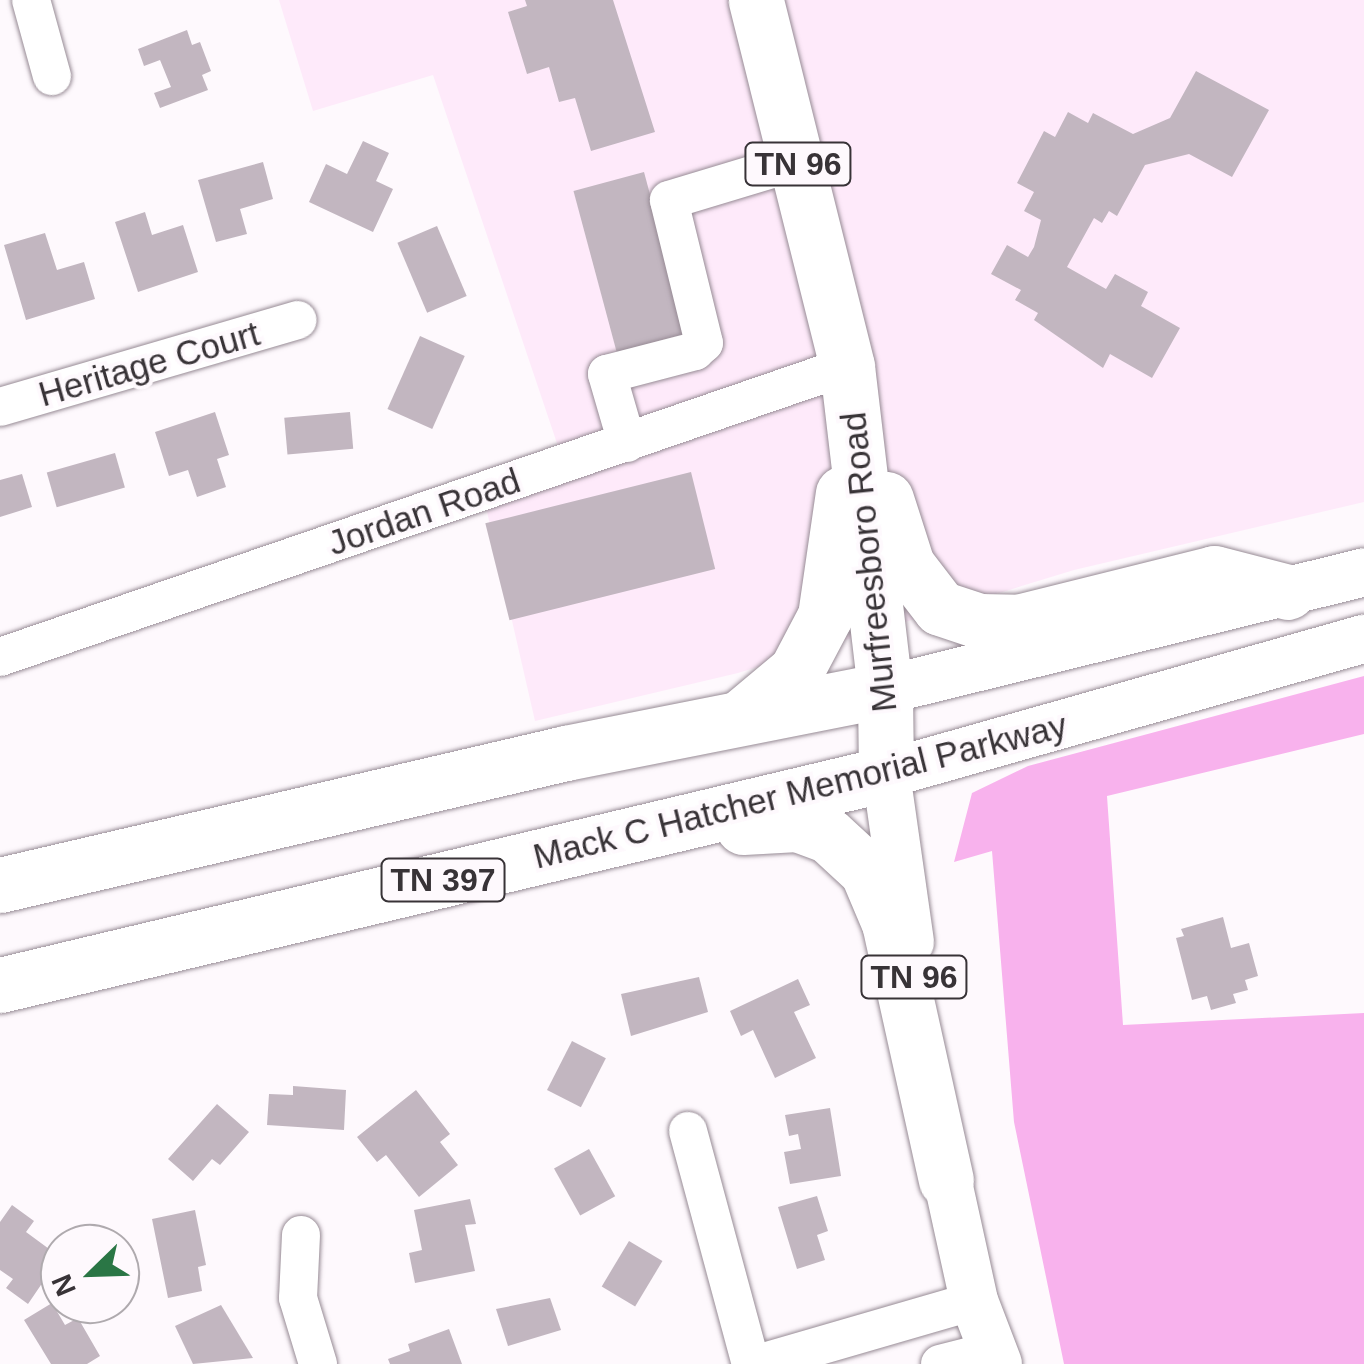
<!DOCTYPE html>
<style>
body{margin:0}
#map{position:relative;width:1364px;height:1364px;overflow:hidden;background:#fef9fd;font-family:Helvetica,sans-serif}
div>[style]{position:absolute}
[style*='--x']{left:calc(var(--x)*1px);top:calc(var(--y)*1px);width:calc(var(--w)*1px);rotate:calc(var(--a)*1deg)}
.built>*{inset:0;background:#feeafa}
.green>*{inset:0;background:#f8b2ed}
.building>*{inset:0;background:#c2b6c0;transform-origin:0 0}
.roads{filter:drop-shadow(0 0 2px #978b95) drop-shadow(0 0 2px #978b95)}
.minor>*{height:38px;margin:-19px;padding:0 19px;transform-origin:19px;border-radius:19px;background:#fff}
.major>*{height:48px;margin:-24px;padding:0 24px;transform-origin:24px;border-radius:24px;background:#fff}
.highway>*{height:55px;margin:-27.5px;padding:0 27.5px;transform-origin:27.5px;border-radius:27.5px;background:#fff}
span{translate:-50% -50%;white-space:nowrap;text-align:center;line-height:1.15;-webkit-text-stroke:8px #fef9fd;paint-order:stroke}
.shield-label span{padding:2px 8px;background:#fef9fd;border:2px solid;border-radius:8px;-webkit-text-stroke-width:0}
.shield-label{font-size:32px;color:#383337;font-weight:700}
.street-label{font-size:35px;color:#383337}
.north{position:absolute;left:40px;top:1224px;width:100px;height:100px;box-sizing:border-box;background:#fef9fd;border:2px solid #afaaae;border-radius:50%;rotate:247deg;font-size:28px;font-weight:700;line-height:40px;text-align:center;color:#383337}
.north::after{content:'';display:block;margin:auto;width:35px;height:45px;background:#2a7645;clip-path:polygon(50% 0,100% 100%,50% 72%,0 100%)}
</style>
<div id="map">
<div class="built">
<i style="clip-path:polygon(279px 0,1364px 0,1364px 502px,1074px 570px,738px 673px,535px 721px,485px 503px,567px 473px,433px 75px,313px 111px)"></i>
</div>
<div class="green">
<i style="clip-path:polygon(1364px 676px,1364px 734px,1107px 796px,1123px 1025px,1364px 1013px,1364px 1364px,1064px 1364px,1014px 1122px,992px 851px,954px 862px,972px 793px,1028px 766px)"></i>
</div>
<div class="building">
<i style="clip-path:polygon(525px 0,613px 0,655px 132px,591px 151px,575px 98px,559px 102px,549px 67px,527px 74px,508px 12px,527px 6px)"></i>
<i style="clip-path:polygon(187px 30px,192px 45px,200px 42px,211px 71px,202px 75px,208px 90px,160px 108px,154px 93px,171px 87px,160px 60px,144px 66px,138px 49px)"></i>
<i style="clip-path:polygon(1196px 71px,1269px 110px,1232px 177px,1189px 154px,1145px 165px,1117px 216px,1109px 211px,1102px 223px,1094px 218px,1067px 267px,1106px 289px,1115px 274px,1148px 292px,1141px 306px,1180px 328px,1152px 378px,1110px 354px,1103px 368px,1034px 320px,1038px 313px,1015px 300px,1021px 290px,991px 274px,1007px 245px,1028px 257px,1034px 247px,1041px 220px,1024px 211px,1034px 192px,1017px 183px,1044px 131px,1055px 137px,1068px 112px,1088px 123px,1093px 113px,1133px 134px,1170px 118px)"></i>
<i style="clip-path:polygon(363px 141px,389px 153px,376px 181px,393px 189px,373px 232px,309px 202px,326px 164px,347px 174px)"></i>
<i style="clip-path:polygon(263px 162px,273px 199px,240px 209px,247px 234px,216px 242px,198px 180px)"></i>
<i style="left:644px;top:172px;width:167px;height:73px;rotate:75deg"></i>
<i style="clip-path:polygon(145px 212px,152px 235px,183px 225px,198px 272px,138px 292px,115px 222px)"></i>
<i style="left:437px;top:226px;width:76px;height:43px;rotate:67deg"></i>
<i style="clip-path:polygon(45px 233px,57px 270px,84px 262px,95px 299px,26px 320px,4px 245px)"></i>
<i style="left:420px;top:336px;width:49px;height:80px;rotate:24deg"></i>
<i style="clip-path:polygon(215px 412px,229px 455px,217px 459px,226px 487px,197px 497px,188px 470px,169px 476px,155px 432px)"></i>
<i style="left:350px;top:412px;width:37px;height:66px;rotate:85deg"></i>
<i style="left:115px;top:453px;width:36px;height:71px;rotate:74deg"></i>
<i style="left:691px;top:472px;width:100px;height:212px;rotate:76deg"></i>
<i style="clip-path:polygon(22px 474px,32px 507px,0 517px,0 480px)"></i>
<i style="clip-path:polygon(1223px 917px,1231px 948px,1249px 943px,1258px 976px,1245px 980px,1248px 990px,1233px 994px,1236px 1003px,1211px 1010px,1207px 996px,1192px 1000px,1176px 938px,1184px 936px,1181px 929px)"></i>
<i style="clip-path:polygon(699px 977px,708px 1012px,631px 1036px,621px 994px)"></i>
<i style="clip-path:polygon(798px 979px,810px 1005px,794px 1012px,816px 1058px,775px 1078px,753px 1030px,741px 1036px,730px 1011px)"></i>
<i style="left:572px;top:1041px;width:38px;height:55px;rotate:27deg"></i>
<i style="clip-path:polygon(293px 1086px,346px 1090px,344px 1130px,267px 1125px,269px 1094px,293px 1095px)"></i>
<i style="clip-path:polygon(416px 1090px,450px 1134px,440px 1142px,458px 1165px,419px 1197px,386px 1155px,377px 1162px,357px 1137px)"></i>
<i style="clip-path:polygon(217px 1104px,249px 1132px,220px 1165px,212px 1159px,193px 1181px,168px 1159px)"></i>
<i style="clip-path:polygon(830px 1108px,841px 1176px,790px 1184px,784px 1152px,801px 1149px,798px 1134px,789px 1136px,785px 1115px)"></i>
<i style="left:589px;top:1149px;width:54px;height:40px;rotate:61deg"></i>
<i style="clip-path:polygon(817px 1196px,828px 1231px,817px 1235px,825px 1260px,797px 1269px,778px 1207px)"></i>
<i style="clip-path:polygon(470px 1199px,476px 1224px,465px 1225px,475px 1271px,415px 1283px,409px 1253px,422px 1250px,414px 1210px)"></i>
<i style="clip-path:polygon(12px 1205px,34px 1221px,26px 1232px,60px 1257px,28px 1304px,6px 1288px,13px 1279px,0 1270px,0 1222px)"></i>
<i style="clip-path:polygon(195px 1210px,206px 1265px,198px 1267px,202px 1291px,168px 1298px,152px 1219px)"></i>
<i style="left:629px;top:1241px;width:39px;height:53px;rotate:31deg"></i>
<i style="clip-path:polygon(550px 1298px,561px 1330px,508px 1346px,496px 1309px)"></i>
<i style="clip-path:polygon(52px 1303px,65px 1325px,78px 1318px,100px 1356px,87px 1364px,51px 1364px,24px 1320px)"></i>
<i style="clip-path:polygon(221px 1305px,253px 1358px,193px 1364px,175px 1326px)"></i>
<i style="clip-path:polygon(449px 1329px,462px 1364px,390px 1364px,388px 1359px,410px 1351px,408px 1344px)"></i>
</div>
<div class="roads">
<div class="minor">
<i style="--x:31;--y:0;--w:79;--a:74.6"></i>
<i style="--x:0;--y:407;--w:310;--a:-16.3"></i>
<i style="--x:627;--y:443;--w:72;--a:-106.2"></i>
<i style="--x:607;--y:374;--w:91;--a:-14.6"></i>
<i style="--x:695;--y:351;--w:12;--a:-42"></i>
<i style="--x:704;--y:343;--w:147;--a:-103.8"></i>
<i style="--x:669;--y:200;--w:135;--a:-16.8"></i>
<i style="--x:0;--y:657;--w:896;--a:-18.96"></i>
<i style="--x:688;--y:1131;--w:241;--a:74.9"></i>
<i style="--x:301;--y:1235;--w:63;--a:92.7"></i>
<i style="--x:298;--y:1298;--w:69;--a:73.1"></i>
<i style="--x:757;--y:1364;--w:226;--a:-16.2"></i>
<i style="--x:940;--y:1364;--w:57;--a:-14.3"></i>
</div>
<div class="major">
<i style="--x:885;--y:690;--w:493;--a:-13.8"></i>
<i style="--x:910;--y:942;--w:170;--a:-98.1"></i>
<i style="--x:886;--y:774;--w:497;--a:-15.8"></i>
<i style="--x:940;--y:1146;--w:159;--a:77.6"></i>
<i style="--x:974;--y:1301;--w:67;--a:69.1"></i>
</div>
<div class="highway">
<i style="--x:886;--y:499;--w:69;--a:72.3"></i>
<i style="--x:907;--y:565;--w:54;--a:52.5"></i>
<i style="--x:940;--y:608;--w:41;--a:18.4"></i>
<i style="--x:979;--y:621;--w:39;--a:1"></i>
<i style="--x:1018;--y:622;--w:202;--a:-14"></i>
<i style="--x:1214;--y:573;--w:76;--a:14.4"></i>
<i style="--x:741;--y:717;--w:72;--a:-39.9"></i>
<i style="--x:796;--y:671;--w:62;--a:-62.2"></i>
<i style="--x:825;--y:616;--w:124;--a:-81.7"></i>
<i style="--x:743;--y:827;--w:54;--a:-3.2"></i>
<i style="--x:797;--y:824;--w:33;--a:20"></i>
<i style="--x:828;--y:835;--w:53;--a:42.7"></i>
<i style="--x:867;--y:871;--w:56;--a:67.1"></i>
<i style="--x:889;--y:923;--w:263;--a:77.5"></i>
<i style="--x:0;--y:885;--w:581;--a:-13.13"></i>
<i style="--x:566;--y:753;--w:325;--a:-11.2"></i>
<i style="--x:0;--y:985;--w:911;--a:-13.4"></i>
<i style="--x:886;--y:774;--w:84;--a:-90.7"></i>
<i style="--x:885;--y:690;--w:326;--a:-96.7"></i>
<i style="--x:847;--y:366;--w:377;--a:-104"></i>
</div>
</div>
<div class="shield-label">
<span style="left:798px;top:164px">TN 96</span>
<span style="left:443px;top:880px">TN 397</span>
<span style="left:914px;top:977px">TN 96</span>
</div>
<div class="street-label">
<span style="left:149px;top:364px;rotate:-16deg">Heritage Court</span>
<span style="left:424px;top:512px;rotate:-19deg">Jordan Road</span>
<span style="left:869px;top:562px;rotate:-96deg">Murfreesboro Road</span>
<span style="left:800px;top:791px;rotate:-14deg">Mack C Hatcher Memorial Parkway</span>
</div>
<div class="north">N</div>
</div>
